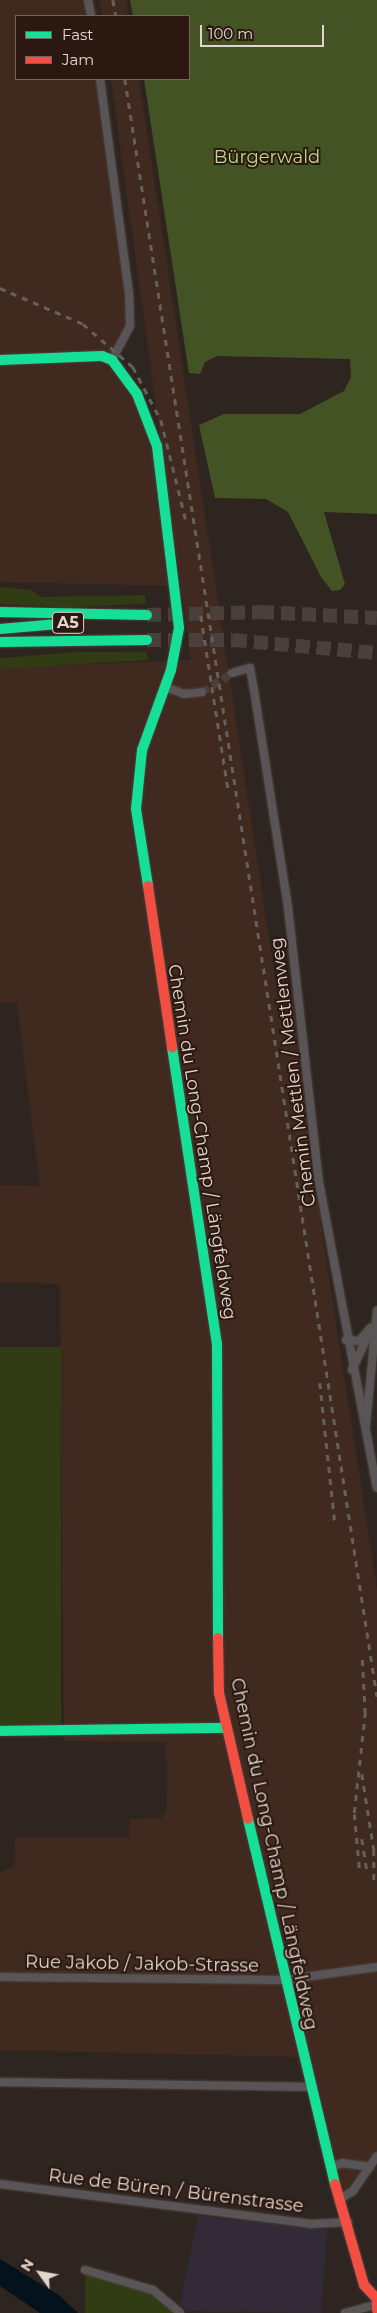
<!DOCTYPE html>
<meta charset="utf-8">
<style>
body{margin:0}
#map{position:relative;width:377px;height:2313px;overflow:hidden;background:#2f2520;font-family:Montserrat,sans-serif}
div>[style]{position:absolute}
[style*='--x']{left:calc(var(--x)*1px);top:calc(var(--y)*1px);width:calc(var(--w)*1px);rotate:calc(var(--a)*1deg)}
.built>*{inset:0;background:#40291e}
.education>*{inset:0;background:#332a37}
.green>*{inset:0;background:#313c14;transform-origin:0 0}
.forest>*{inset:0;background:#445323}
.water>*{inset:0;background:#04121b}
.street-tunnel>*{height:8px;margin-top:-4px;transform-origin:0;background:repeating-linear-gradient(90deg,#4a3f3a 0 8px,transparent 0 12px)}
.highway-tunnel>*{height:14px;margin-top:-7px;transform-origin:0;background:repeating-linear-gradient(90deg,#4a3f3a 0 14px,transparent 0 21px)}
.roads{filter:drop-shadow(0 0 1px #4a423e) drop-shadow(0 0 1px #4a423e)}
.street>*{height:8px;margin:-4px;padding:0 4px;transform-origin:4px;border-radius:4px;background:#595455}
.fast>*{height:10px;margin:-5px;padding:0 5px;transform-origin:5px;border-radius:5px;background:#16e098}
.jam>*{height:10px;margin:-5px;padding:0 5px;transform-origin:5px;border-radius:5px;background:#f24e42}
.rail>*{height:2.5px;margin-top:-1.25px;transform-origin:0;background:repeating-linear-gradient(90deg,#65605d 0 6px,transparent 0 12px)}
span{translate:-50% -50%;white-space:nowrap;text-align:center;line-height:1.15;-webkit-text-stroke:4px #2b1911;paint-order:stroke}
.shield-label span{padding:1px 4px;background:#2b1911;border:1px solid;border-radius:4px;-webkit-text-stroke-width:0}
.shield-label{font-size:16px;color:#e2d5cf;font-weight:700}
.park-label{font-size:18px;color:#bbd987}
.street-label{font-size:18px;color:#e2d5cf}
.legend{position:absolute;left:15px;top:15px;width:175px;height:65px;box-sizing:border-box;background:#2b1911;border:1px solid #74645d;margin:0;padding:6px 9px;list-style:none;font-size:15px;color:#e2d5cf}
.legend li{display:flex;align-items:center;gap:10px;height:25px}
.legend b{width:25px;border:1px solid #74645d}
.north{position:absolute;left:15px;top:2248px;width:50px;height:50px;-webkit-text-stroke:4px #2b1911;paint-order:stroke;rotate:302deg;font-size:14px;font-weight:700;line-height:20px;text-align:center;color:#e2d5cf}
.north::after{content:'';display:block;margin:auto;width:18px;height:22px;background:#e2d5cf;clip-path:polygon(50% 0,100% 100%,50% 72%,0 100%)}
.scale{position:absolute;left:200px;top:25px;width:124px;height:22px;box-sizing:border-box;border:2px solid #e2d5cf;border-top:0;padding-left:6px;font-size:15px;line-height:18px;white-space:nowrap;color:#e2d5cf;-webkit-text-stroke:4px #2b1911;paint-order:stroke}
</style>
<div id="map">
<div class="built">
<i style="clip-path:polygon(0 0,88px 0,91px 16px,16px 16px,16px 79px,100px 79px,130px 326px,112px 360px,147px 415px,176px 586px,0 582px)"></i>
<i style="clip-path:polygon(100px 0,126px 0,128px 16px,102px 16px)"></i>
<i style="clip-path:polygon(111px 79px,139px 79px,278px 998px,293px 998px,315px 1187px,377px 1589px,377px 2156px,346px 2198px,296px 2057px,0 2050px,0 1872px,14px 1867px,15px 1837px,129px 1837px,130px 1819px,162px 1818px,167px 1809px,166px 1742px,64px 1741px,60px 1284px,0 1282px,0 1185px,40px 1186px,17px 1002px,0 1002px,0 668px,191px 660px)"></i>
</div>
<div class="education">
<i style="clip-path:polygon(198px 2216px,327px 2230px,321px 2313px,188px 2311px,180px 2304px)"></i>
</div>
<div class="green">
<i style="clip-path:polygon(0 587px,31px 590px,41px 597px,145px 595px,146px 604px,68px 607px,0 604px)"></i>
<i style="clip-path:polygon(79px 652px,146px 652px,148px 660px,0 669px,0 658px)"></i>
<i style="left:61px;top:1347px;width:384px;height:61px;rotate:90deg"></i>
<i style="clip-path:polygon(85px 2271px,149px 2289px,180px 2313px,85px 2313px)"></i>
</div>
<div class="forest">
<i style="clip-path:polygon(130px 0,377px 0,377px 514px,324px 512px,345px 584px,340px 590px,332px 591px,321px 577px,288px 512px,266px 499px,215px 498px,199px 425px,224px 414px,300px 414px,344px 391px,351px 377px,350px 359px,217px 356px,205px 362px,200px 374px,189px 373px,144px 79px,189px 79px,189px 16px,133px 16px)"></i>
</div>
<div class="water">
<i style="clip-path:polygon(0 2259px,59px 2295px,78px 2313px,40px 2313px,0 2286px)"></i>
</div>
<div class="street-tunnel">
<i style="--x:202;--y:692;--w:36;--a:-32"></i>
</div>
<div class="highway-tunnel">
<i style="--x:147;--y:615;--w:113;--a:-1.5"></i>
<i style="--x:260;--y:612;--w:117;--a:2.9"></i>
<i style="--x:147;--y:640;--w:86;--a:0"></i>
<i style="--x:233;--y:640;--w:145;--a:5.2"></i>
</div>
<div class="roads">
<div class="street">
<i style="--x:88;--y:0;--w:16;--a:79"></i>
<i style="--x:100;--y:79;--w:216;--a:82.3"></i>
<i style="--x:129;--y:293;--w:33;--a:88"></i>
<i style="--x:130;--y:326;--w:38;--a:118"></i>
<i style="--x:232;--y:673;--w:19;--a:-16"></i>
<i style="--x:250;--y:668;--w:22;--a:80"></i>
<i style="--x:254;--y:690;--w:220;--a:81.1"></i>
<i style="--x:288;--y:907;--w:277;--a:83.6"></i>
<i style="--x:319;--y:1182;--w:311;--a:79.3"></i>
<i style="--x:165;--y:687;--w:20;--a:20"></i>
<i style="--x:184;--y:694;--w:18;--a:-6"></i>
<i style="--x:346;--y:1340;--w:13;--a:4"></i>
<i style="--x:359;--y:1341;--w:18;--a:-49"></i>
<i style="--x:352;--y:1370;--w:38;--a:-65"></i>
<i style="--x:366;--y:1424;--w:114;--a:-84.4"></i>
<i style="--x:0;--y:1977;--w:283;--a:0.6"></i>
<i style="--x:283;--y:1980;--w:95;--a:-7.9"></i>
<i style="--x:0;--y:2082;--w:310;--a:0.9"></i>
<i style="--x:331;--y:2167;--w:12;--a:-20"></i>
<i style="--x:342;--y:2163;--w:28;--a:8"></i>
<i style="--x:0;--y:2184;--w:314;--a:7.3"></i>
<i style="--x:311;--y:2224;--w:37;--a:-3"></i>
<i style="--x:340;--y:2199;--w:15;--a:-32"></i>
<i style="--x:353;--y:2191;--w:42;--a:-55.6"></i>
<i style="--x:85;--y:2270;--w:71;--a:16.4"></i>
<i style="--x:153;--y:2290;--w:35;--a:40"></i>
<i style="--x:345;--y:2313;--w:31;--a:-15"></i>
</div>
<div class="fast">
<i style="--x:0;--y:360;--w:102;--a:-2.2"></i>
<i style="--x:102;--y:356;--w:11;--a:22"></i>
<i style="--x:112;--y:360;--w:42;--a:53.7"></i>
<i style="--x:137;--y:394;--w:56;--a:69"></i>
<i style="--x:157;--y:446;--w:183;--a:83.1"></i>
<i style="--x:179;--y:628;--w:43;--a:100.8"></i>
<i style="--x:171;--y:670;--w:85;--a:109.9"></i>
<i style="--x:142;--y:750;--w:59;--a:95.8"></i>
<i style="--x:136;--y:809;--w:78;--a:81.1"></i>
<i style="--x:0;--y:612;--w:147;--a:1.2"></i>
<i style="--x:0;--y:629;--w:70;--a:-4.9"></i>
<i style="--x:0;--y:642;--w:147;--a:-0.8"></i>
<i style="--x:172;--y:1047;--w:300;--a:81.4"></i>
<i style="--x:217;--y:1344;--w:294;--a:89.8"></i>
<i style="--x:0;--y:1731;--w:226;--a:-0.8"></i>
<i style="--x:248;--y:1819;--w:375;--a:76.6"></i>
</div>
<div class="jam">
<i style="--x:148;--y:886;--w:163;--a:81.5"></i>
<i style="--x:218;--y:1638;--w:55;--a:89"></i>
<i style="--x:219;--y:1693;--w:129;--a:77"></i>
<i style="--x:335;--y:2184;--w:105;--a:74"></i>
<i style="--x:364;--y:2285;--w:19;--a:47"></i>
<i style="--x:377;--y:2300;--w:10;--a:90"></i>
</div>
</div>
<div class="rail">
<i style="--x:113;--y:0;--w:16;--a:79"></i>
<i style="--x:125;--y:79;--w:1637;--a:81.14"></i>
<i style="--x:0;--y:288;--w:90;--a:23.4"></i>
<i style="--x:83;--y:324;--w:66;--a:40.7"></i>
<i style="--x:133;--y:367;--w:60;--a:62.2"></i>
<i style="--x:161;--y:420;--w:103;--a:76"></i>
<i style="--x:201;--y:616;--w:180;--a:81.1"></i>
<i style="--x:320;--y:1383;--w:141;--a:83.9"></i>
<i style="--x:362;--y:1774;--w:77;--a:81"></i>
<i style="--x:374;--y:1850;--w:31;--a:90"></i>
<i style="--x:362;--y:1839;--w:33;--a:81"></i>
<i style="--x:359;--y:1868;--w:55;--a:-95.2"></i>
<i style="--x:354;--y:1813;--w:100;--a:-83.7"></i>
<i style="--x:365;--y:1714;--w:56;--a:-93.1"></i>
</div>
<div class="shield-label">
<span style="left:68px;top:623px">A5</span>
</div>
<div class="park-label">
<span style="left:267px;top:157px">Bürgerwald</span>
</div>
<div class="street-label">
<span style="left:293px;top:1072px;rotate:-97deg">Chemin Mettlen / Mettlenweg</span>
<span style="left:202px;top:1142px;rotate:81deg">Chemin du Long-Champ / Längfeldweg</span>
<span style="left:274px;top:1854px;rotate:78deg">Chemin du Long-Champ / Längfeldweg</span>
<span style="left:142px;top:1964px;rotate:1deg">Rue Jakob / Jakob-Strasse</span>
<span style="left:176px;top:2191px;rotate:7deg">Rue de Büren / Bürenstrasse</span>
</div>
<ul class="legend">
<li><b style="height:6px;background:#16e098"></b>Fast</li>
<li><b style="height:6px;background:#f24e42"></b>Jam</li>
</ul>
<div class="north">N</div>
<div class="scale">100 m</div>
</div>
